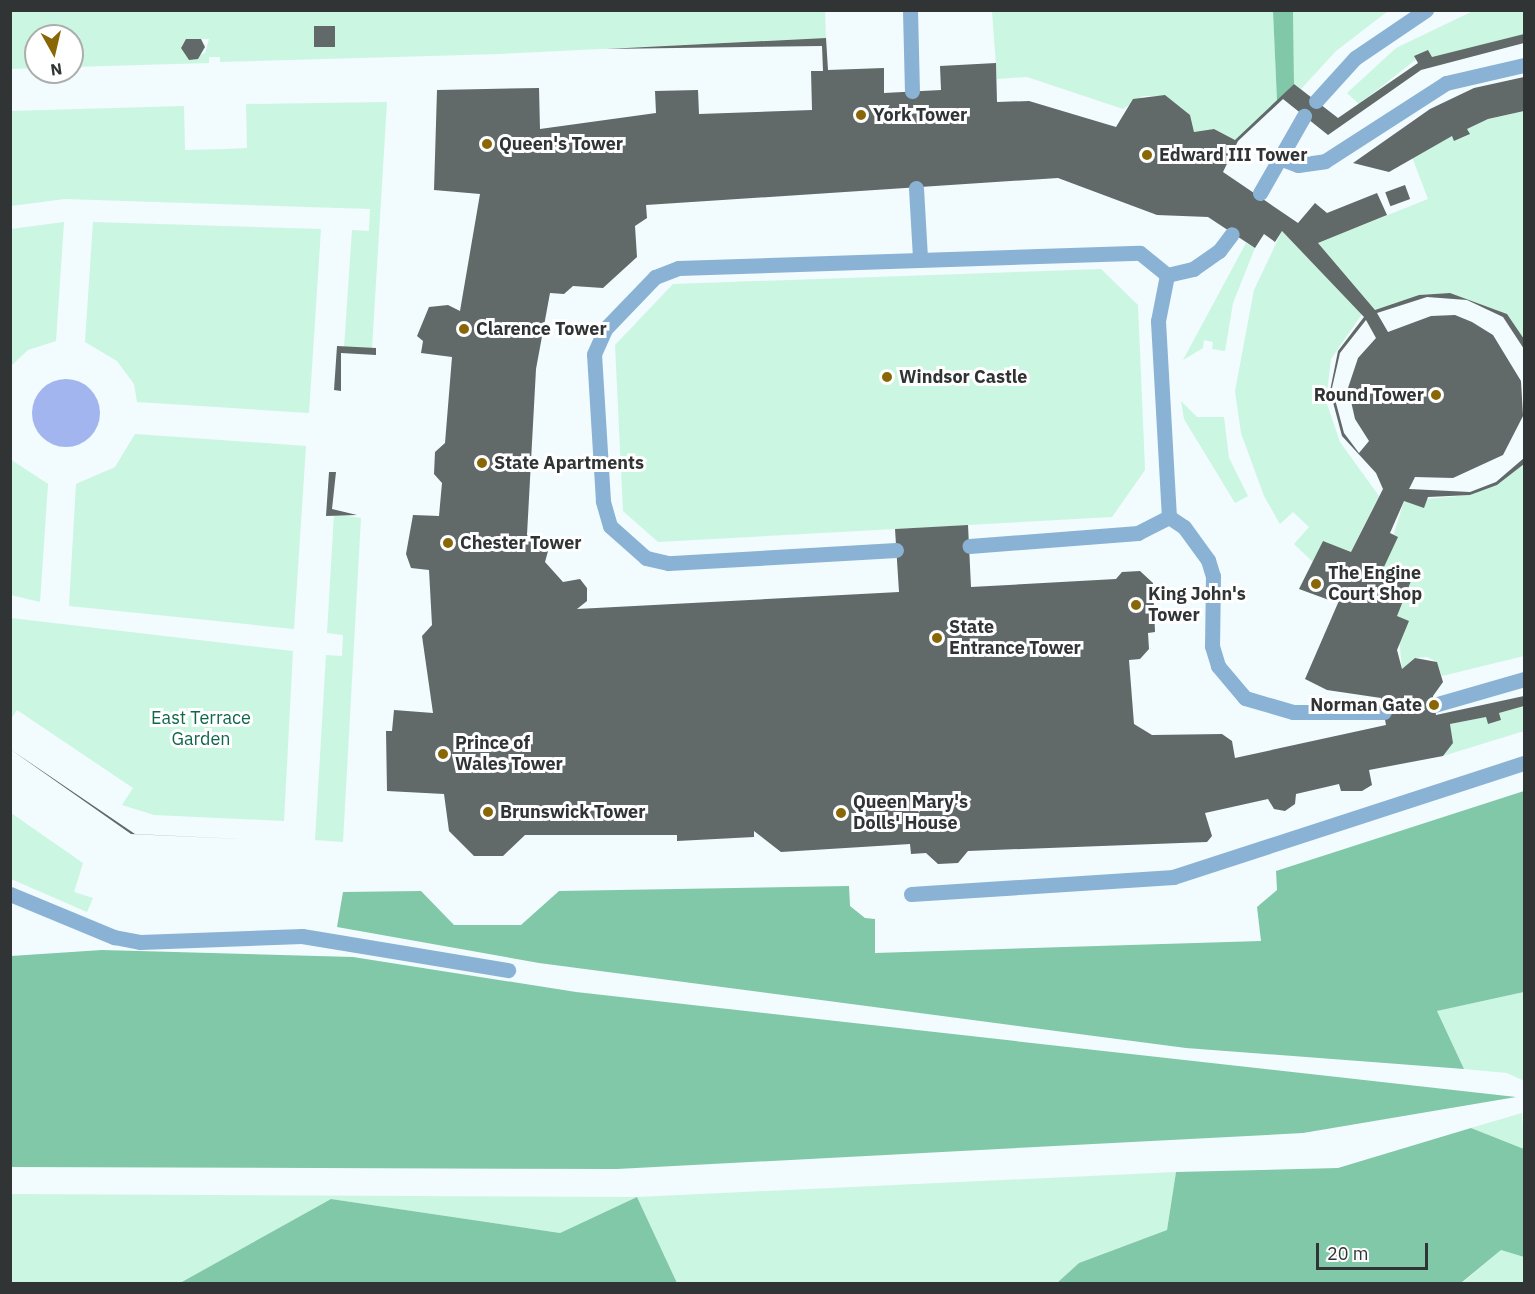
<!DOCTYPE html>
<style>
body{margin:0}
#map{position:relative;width:1535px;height:1294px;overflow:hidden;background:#f2fbfd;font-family:"IBM Plex Sans",sans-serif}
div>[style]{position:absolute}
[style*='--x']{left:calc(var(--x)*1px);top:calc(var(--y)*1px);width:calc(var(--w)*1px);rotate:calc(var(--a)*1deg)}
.green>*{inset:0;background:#cbf6e1}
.forest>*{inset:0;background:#80c8a7}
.water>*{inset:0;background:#a2b5ef}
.round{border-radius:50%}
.building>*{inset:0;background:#616969;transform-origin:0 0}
.lane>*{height:15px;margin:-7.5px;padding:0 7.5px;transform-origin:7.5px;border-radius:7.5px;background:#89b2d4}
.dots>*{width:16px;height:16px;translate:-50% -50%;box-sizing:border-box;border:3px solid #fff;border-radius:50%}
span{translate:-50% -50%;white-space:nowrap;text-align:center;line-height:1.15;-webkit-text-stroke:6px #fff;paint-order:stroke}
.poi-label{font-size:18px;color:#303435;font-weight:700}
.left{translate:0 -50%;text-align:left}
.right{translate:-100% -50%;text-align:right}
.park-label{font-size:18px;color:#0e6849}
.frame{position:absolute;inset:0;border:12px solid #303435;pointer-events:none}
.north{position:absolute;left:24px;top:24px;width:60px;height:60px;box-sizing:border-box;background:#fff;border:2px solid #acaeae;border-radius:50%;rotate:172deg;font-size:16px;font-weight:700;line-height:24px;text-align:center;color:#303435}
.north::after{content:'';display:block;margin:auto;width:21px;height:27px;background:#8a6706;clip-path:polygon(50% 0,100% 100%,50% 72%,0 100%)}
.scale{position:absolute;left:1316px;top:1243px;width:112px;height:27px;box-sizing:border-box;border:3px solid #303435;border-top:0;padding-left:8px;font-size:18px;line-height:21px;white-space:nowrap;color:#303435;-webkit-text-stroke:4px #fff;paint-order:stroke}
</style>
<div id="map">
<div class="green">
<i style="clip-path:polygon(evenodd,825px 10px,826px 38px,499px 54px,220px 62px,220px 57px,209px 57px,209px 63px,72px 67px,72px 36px,36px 36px,36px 68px,11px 69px,10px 11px,825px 10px,186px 39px,209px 39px,205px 53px,189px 60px,181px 47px,186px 39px)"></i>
<i style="clip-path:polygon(992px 11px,1273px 11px,1277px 101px,1235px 140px,1214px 129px,1194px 132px,1190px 115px,1165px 96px,1143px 96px,1123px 109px,1027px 77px,997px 79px)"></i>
<i style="clip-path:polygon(1293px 11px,1388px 11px,1336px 51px,1301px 89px,1294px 84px)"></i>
<i style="clip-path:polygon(1473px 11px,1524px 11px,1524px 34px,1432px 57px,1428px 50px,1359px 104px,1347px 93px,1396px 48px)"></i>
<i style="clip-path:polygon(387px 102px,372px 348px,344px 348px,352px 230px,369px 231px,370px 209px,65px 199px,11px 206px,10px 111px,184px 106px,185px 150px,227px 149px,247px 148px,246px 104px)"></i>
<i style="clip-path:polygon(1524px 111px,1524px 339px,1507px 314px,1450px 293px,1419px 295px,1375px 310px,1318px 243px,1428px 199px,1412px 157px,1452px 136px,1455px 141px,1469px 135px,1467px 129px,1488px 119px)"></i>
<i style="clip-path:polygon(64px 222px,56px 341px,28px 350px,11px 366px,11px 229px)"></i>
<i style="clip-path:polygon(93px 222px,321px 229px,309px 413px,137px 402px,134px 384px,117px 361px,85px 342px)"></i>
<i style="clip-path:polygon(1282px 231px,1362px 314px,1331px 359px,1326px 401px,1340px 442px,1379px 496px,1351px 552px,1323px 541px,1314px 563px,1294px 544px,1309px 527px,1293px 512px,1280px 524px,1264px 496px,1241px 433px,1235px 391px,1254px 290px)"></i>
<i style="clip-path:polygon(1246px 243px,1255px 248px,1233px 303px,1225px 351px,1212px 349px,1213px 342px,1204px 340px,1203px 348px,1183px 360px)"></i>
<i style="clip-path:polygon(1101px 269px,1138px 305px,1145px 470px,1112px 517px,658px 542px,623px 511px,615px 345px,673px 284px)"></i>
<i style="clip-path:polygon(1181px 401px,1197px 417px,1224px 417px,1229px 458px,1248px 496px,1235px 503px,1184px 419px)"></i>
<i style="clip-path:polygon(135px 434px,306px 446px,294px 629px,69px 606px,76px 484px,115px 467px)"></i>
<i style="clip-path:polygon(10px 459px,48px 484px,40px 602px,11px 595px)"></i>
<i style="clip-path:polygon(1524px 464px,1524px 656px,1442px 676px,1437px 662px,1427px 657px,1415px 658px,1402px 669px,1397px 616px,1411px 581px,1383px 569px,1404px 501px,1470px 495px,1497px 485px)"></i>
<i style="clip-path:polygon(334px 514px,361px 518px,343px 842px,315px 840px,326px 655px,342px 656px,343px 635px,327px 633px)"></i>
<i style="clip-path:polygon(11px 618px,293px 651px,284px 821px,154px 815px,122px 805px,133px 788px,17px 710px,11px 719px)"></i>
<i style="clip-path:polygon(1524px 706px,1524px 731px,1443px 756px,1453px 743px,1450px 724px,1486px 717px,1488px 724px,1501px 720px,1499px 713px)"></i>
<i style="clip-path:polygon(11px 813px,83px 863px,74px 892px,93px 898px,87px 912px,11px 879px)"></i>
<i style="clip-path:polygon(1524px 992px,1524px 1081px,1507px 1073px,1464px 1069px,1437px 1011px)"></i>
<i style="clip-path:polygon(1522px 1113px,1524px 1149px,1471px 1128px)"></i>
<i style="clip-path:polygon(1176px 1172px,1167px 1230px,1079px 1263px,1057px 1283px,677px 1283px,637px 1197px,560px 1233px,331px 1199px,180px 1283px,11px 1284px,11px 1194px,637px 1197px)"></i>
<i style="clip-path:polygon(1501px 1250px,1524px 1257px,1524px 1283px,1461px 1284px)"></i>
</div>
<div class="forest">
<i style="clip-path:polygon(1273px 11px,1293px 11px,1294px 84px,1277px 101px)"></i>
<i style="clip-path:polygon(1524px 791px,1524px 992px,1437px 1011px,1464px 1069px,1186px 1048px,539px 963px,337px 927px,343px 892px,421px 891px,454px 925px,521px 925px,559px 891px,849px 886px,850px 906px,865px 918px,875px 919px,875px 953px,1261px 941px,1257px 907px,1277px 890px,1276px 871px)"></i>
<i style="clip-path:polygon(102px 950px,353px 957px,576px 992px,1516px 1097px,1303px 1133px,617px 1169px,11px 1167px,11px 956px)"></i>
<i style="clip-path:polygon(1471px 1128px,1524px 1149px,1524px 1257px,1501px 1250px,1461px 1283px,1057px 1283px,1079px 1263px,1167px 1230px,1176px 1172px,1338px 1168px)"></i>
<i style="clip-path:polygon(637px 1197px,677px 1283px,180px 1283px,331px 1199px,560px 1233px)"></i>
</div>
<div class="water">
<i class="round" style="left:32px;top:379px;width:68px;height:68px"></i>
</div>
<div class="building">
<i style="left:314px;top:26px;width:21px;height:21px"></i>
<i style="clip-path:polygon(evenodd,1524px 34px,1524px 43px,1421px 70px,1328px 135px,1283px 99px,1238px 141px,1223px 172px,1298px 223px,1315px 203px,1327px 213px,1377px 193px,1387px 215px,1318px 243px,1375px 310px,1419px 295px,1450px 293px,1507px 314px,1524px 339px,1524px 349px,1503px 317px,1467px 300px,1427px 297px,1377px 313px,1388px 332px,1431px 316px,1455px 315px,1472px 322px,1493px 335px,1521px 381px,1523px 416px,1503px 455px,1453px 478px,1415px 477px,1409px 489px,1470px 492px,1496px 482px,1524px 458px,1524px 464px,1497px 485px,1470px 495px,1428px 497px,1424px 508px,1404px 501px,1390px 533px,1398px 537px,1383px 569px,1411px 581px,1397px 616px,1409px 621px,1397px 650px,1402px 669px,1415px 658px,1437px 662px,1443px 682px,1433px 696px,1436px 715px,1524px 696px,1524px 706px,1499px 713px,1501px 720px,1488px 724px,1486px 717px,1450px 724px,1453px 743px,1443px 756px,1369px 770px,1372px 785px,1362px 791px,1341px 791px,1339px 784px,1296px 794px,1295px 804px,1285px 811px,1274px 809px,1268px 799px,1205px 813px,1212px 836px,1207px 842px,968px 851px,958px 863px,938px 864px,926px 853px,911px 854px,910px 844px,781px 852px,754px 831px,754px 837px,677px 841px,677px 835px,525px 835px,503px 856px,474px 856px,449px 831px,444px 794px,387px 791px,386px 731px,392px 731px,394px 710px,433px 713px,422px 636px,432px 625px,429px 570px,411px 568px,406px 554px,413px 515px,439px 516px,442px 483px,434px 474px,435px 452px,445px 443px,452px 357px,421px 353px,423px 341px,417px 336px,429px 307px,448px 305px,460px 311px,480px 194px,434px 190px,437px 90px,539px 88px,540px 129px,656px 113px,655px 91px,698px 90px,699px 114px,812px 110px,811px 71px,823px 71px,822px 46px,606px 49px,826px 38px,828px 70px,884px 68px,884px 93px,941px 90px,940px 66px,996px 63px,997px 102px,1029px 101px,1116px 127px,1133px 99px,1165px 95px,1190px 115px,1194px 132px,1214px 129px,1235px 140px,1294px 84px,1338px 118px,1418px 63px,1414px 56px,1428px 50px,1432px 57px,1524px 34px,1058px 178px,1157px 215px,1208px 217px,1255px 248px,1264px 234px,1275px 242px,1282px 231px,1364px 317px,1338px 351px,1330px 391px,1342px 436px,1376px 473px,1383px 489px,1351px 552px,1323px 541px,1299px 589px,1329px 600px,1332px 593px,1341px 596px,1305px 679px,1327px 690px,1381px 698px,1386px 725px,1235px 758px,1232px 741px,1222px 734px,1152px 735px,1134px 724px,1129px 660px,1140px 659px,1149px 649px,1148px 633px,1155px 632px,1153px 583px,1140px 571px,1122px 572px,1116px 579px,971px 587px,968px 525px,895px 529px,899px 592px,577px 609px,587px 601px,587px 588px,580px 579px,563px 582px,545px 562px,550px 544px,541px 535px,527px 535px,536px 369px,550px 293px,564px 294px,573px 286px,603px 288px,637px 257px,635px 226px,647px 218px,646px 205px,1058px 178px,1524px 34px,1366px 320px,1376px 338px,1358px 358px,1348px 388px,1355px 419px,1369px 441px,1359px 453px,1344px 433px,1332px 388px,1340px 353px,1366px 320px)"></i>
<i style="clip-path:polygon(186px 39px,201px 39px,205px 47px,198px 59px,189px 60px,181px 48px)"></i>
<i style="clip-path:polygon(1524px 77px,1524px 111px,1488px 119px,1467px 129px,1470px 134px,1454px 141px,1452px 136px,1389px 172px,1353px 163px,1430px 109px,1474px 88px)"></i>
<i style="left:1405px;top:185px;width:15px;height:21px;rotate:70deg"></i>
<i style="clip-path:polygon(337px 346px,376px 348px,376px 355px,341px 353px,341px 391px,334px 390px)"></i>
<i style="clip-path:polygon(329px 472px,336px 472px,332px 509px,357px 515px,326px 516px)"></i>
<i style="clip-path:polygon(10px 749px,135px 834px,345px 844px,131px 834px)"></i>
</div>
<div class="lane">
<i style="--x:910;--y:10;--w:81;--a:88.6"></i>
<i style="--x:1316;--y:101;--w:58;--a:-47.8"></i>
<i style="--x:1355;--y:58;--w:86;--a:-34.1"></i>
<i style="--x:1279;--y:158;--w:20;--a:20"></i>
<i style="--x:1298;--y:165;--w:27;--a:-8"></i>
<i style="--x:1325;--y:161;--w:144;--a:-32.8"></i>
<i style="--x:1446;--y:83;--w:80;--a:-13"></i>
<i style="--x:916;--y:188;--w:70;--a:86.7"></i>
<i style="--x:1260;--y:193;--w:89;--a:-60.3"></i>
<i style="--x:1167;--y:275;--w:27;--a:-13"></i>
<i style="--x:1193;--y:269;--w:32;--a:-35"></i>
<i style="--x:1219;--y:251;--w:21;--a:-53"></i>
<i style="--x:1169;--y:517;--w:18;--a:34"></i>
<i style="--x:1184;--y:527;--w:41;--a:54"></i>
<i style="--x:1208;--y:560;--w:17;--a:73"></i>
<i style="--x:1213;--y:576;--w:70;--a:90.8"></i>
<i style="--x:1212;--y:646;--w:21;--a:73"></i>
<i style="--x:1218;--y:666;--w:42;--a:49.8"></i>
<i style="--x:1245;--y:698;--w:50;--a:16.3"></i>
<i style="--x:1293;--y:712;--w:91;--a:0"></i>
<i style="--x:896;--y:550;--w:228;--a:176.7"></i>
<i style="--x:668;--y:563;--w:23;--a:-167"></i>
<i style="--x:646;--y:558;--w:48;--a:-138.4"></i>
<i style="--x:610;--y:526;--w:26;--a:-106"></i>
<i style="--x:603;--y:501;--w:147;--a:-93.5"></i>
<i style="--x:594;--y:354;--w:27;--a:-66"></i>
<i style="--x:605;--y:329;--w:72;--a:-46.1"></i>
<i style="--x:655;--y:277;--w:25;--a:-21"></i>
<i style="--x:678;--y:268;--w:462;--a:-1.9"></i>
<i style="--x:1140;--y:253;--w:35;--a:39"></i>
<i style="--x:1167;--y:275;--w:47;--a:101.1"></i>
<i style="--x:1158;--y:321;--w:196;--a:86.8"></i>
<i style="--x:1169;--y:517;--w:35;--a:153"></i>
<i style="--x:1138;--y:533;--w:169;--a:175.6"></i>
<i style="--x:1434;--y:705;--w:94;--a:-16.1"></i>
<i style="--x:10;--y:894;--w:113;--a:22.5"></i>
<i style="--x:114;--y:937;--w:26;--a:11"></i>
<i style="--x:140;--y:942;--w:162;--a:-2.1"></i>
<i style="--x:302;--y:936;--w:209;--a:9.4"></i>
<i style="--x:911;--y:894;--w:263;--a:-3.7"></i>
<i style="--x:1173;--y:877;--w:369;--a:-18"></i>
</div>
<div class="dots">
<i style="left:861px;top:115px;background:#8a6706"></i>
<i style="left:487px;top:144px;background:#8a6706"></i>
<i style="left:1147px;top:155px;background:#8a6706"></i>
<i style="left:464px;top:329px;background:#8a6706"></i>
<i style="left:887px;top:377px;background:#8a6706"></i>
<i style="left:1436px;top:395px;background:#8a6706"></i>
<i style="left:482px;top:463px;background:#8a6706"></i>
<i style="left:448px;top:543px;background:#8a6706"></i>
<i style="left:1316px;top:584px;background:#8a6706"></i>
<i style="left:1136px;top:605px;background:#8a6706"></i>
<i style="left:937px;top:638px;background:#8a6706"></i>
<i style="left:1434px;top:705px;background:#8a6706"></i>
<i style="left:443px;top:754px;background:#8a6706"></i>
<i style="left:488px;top:812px;background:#8a6706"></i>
<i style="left:841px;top:813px;background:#8a6706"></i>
</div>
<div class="poi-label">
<span class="left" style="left:873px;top:115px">York Tower</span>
<span class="left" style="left:499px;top:144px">Queen's Tower</span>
<span class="left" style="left:1159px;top:155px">Edward III Tower</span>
<span class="left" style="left:476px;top:329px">Clarence Tower</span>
<span class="left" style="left:899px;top:377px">Windsor Castle</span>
<span class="right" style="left:1424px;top:395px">Round Tower</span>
<span class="left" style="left:494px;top:463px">State Apartments</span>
<span class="left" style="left:460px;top:543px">Chester Tower</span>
<span class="left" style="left:1328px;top:584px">The Engine<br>Court Shop</span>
<span class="left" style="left:1148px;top:605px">King John's<br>Tower</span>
<span class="left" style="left:949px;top:638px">State<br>Entrance Tower</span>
<span class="right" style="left:1422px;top:705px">Norman Gate</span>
<span class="left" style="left:455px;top:754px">Prince of<br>Wales Tower</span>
<span class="left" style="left:853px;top:813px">Queen Mary's<br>Dolls' House</span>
<span class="left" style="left:500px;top:812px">Brunswick Tower</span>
</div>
<div class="park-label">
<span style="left:201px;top:729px">East Terrace<br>Garden</span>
</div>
<div class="frame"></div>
<div class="north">N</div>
<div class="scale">20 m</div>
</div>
